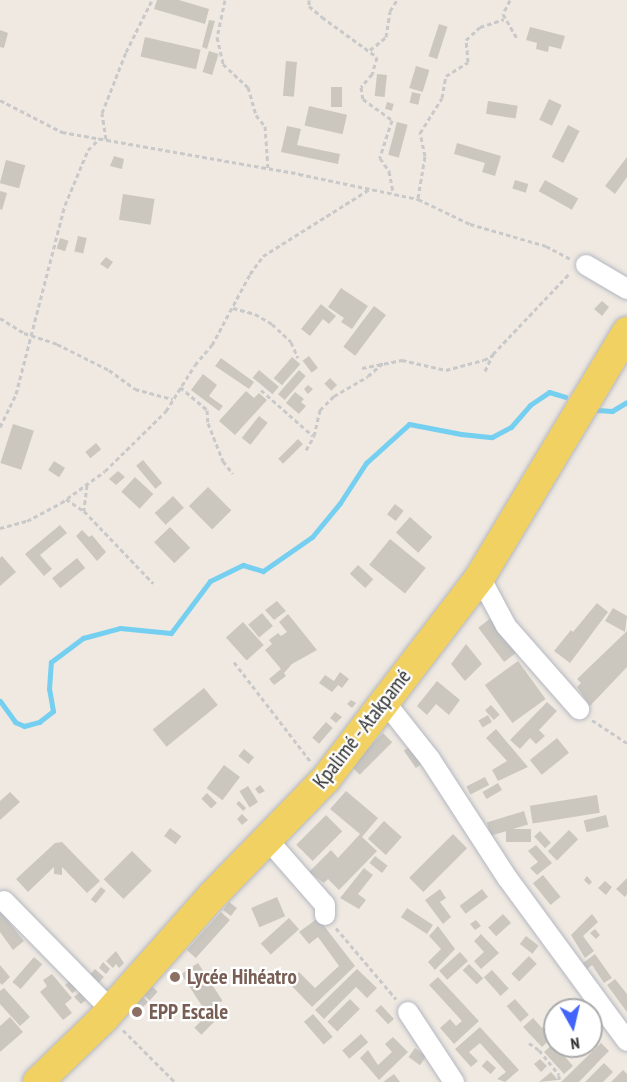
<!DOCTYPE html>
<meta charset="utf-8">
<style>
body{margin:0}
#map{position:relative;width:627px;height:1082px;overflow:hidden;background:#efe9e1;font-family:"PT Sans Narrow",sans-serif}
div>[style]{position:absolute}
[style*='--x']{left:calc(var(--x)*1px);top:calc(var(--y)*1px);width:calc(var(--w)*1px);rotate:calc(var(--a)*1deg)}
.stream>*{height:5px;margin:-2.5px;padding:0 2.5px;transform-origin:2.5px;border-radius:2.5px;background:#75cff0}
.building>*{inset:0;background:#cbc7bf;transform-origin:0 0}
.path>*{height:3px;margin-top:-1.5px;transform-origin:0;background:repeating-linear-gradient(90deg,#c9c9c9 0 4.5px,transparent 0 7.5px)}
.roads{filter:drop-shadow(0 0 2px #b4b7c1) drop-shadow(0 0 2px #b4b7c1)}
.minor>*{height:20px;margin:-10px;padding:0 10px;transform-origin:10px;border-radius:10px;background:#fff}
.primary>*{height:30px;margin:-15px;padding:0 15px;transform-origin:15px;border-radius:15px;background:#f2d163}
.dots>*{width:16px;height:16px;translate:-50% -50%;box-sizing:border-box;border:3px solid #fff;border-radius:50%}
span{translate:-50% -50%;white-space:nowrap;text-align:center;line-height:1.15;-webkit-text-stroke:4.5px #fff;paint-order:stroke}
.street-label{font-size:21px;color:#2e2e2e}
.education-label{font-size:21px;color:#785e54;font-weight:700}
.left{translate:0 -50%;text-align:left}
.north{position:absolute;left:543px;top:998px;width:60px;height:60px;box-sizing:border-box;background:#fff;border:2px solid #ababab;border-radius:50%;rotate:172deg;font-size:16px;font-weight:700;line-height:24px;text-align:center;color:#2e2e2e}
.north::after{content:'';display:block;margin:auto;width:21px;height:27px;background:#4264fb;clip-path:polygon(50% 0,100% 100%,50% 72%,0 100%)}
</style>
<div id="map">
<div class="stream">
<i style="--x:597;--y:410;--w:15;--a:4"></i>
<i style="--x:612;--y:411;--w:17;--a:-31"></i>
<i style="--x:0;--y:701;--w:26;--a:54"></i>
<i style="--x:15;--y:722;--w:10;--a:24"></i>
<i style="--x:24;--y:726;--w:16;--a:-15"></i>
<i style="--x:39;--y:722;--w:18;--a:-38"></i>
<i style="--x:53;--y:711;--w:22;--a:-100"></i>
<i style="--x:49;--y:689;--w:27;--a:-86"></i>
<i style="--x:51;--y:662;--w:40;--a:-37"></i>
<i style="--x:83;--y:638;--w:38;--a:-15"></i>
<i style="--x:120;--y:628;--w:51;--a:5.6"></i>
<i style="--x:171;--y:633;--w:65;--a:-53.1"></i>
<i style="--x:210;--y:581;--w:37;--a:-26"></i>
<i style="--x:243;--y:565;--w:21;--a:17"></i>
<i style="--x:263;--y:571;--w:60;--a:-34.8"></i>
<i style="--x:312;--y:537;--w:44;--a:-50.5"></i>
<i style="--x:340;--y:503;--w:48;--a:-57"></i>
<i style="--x:366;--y:463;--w:58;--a:-42.2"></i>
<i style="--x:409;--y:424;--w:53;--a:10.9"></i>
<i style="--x:461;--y:434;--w:31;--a:6"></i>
<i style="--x:492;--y:437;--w:21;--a:-28"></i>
<i style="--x:511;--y:427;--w:29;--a:-49"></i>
<i style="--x:530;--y:405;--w:23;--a:-34"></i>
<i style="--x:549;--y:392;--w:17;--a:17"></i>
</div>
<div class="building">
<i style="clip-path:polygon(157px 0,179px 0,209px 9px,205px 24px,154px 9px)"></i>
<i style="clip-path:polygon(209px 20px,215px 21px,207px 49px,202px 47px)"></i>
<i style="left:439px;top:24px;width:9px;height:34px;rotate:18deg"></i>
<i style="clip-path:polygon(530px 27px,565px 36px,561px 49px,549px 46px,548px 52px,536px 49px,537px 43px,526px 40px)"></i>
<i style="clip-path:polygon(0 30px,8px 33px,4px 48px,0 47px)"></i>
<i style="left:145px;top:37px;width:57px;height:20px;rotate:13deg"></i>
<i style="left:209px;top:51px;width:10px;height:22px;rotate:17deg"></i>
<i style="left:286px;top:61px;width:11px;height:35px;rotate:5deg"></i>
<i style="left:416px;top:66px;width:14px;height:23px;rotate:17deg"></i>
<i style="left:377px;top:74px;width:10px;height:22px;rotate:6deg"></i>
<i style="left:331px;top:87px;width:11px;height:20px"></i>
<i style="left:412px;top:92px;width:9px;height:11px;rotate:13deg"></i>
<i style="left:549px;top:99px;width:14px;height:23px;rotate:25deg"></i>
<i style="left:488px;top:101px;width:30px;height:13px;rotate:9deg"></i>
<i style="left:387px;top:102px;width:7px;height:7px;rotate:16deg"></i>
<i style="left:309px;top:106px;width:39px;height:20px;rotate:13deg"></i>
<i style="left:397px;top:122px;width:11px;height:34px;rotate:15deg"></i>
<i style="left:568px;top:125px;width:13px;height:36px;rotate:27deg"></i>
<i style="clip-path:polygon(287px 126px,301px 129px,297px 145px,340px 154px,338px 164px,281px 152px)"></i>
<i style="clip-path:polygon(457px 143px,501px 156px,495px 176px,482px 172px,485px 163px,454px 154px)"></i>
<i style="clip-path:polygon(114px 156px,124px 159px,122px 169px,110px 166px)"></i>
<i style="clip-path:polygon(627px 157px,627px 177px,615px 194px,605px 186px)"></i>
<i style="left:6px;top:160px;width:20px;height:24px;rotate:15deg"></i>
<i style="left:515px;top:180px;width:14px;height:9px;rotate:17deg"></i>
<i style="left:545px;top:180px;width:38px;height:13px;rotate:29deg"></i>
<i style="clip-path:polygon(0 191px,7px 193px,2px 210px,0 209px)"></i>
<i style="left:123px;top:194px;width:32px;height:26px;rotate:9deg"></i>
<i style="left:78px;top:236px;width:9px;height:16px;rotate:13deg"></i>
<i style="left:60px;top:238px;width:9px;height:11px;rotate:18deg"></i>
<i style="clip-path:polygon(106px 257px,113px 262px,108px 269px,100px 264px)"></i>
<i style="clip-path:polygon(341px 288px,368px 306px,352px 329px,341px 322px,344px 318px,328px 307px)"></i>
<i style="clip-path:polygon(602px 301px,609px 307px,602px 316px,594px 309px)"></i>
<i style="clip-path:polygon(321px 304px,336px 316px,329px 324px,323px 319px,310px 336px,301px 329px)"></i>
<i style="left:374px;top:306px;width:15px;height:51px;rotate:37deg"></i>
<i style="left:309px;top:356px;width:15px;height:8px;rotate:53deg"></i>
<i style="left:292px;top:357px;width:11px;height:28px;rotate:41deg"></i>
<i style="clip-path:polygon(221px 358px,254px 382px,249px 389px,215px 366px)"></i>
<i style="left:259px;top:370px;width:26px;height:10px;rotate:40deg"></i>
<i style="left:299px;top:370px;width:9px;height:32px;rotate:41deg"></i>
<i style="clip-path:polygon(203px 374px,217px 385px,209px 396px,223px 406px,219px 411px,191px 390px)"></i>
<i style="left:330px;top:378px;width:10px;height:8px;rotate:45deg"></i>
<i style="clip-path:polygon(308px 385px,313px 389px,308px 394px,304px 389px)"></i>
<i style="clip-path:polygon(246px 391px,254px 398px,259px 393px,267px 400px,235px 435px,219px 421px)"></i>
<i style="clip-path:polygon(295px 392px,304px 399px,301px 402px,306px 406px,299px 414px,286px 403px)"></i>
<i style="left:259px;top:416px;width:11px;height:28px;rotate:38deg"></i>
<i style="left:13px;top:424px;width:22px;height:41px;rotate:18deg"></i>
<i style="left:298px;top:439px;width:7px;height:28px;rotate:45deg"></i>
<i style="left:96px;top:443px;width:8px;height:14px;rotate:50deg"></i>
<i style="left:143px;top:460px;width:30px;height:9px;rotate:50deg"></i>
<i style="left:54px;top:461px;width:13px;height:11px;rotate:32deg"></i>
<i style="clip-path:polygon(118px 471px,125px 477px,116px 485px,109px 479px)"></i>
<i style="left:135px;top:477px;width:25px;height:20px;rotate:43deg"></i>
<i style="left:208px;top:487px;width:33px;height:27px;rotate:45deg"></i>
<i style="left:173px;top:496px;width:16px;height:25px;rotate:47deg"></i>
<i style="left:395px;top:504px;width:11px;height:13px;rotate:38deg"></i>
<i style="left:410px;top:517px;width:30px;height:21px;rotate:42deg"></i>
<i style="clip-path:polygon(60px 525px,67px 533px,40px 555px,52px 569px,44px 576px,25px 554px)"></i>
<i style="left:170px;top:527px;width:29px;height:22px;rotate:46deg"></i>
<i style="clip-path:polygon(82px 530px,89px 537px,92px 535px,106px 552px,97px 561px,76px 536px)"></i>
<i style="left:390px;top:539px;width:46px;height:33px;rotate:39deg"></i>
<i style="clip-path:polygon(2px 556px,16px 572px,0 586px,0 558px)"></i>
<i style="left:77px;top:558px;width:13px;height:32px;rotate:51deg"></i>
<i style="left:358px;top:565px;width:21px;height:12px;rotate:43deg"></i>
<i style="clip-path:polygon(277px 601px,286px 611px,274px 620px,265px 610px)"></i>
<i style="clip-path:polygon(597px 603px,608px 612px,570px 663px,554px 651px,571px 630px,573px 632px)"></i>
<i style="clip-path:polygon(613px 608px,627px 616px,625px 632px,605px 621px)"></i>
<i style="left:262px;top:613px;width:17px;height:18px;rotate:50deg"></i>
<i style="clip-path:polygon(288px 614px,317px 650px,292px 664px,284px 673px,286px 676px,274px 685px,269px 679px,281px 669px,265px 650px,272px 644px,269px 640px,278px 633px,281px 636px,287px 632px,279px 622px)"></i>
<i style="left:491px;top:618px;width:43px;height:16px;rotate:53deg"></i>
<i style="left:243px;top:622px;width:31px;height:23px;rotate:48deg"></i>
<i style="clip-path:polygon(627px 631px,627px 667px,590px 706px,577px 687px,581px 683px,577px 679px)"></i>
<i style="clip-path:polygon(466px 644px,482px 664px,465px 681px,451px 664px)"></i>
<i style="left:518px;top:661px;width:47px;height:41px;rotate:54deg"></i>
<i style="clip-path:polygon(340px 672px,349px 679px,342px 688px,338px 685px,332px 692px,319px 683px,325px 675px,334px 681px)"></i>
<i style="clip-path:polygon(437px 681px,460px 700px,449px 715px,436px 704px,427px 715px,417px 706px)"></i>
<i style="left:204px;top:688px;width:22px;height:66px;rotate:51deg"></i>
<i style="clip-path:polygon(351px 700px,356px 703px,352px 708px,347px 704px)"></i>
<i style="clip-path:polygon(547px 702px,557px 711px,539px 730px,545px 736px,536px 744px,530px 738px,520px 749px,510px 740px)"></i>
<i style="left:491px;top:705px;width:13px;height:8px;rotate:48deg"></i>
<i style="clip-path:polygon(335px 712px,342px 717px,336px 723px,330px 718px)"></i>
<i style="left:488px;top:715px;width:8px;height:11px;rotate:60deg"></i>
<i style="left:326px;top:722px;width:9px;height:21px;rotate:41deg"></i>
<i style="clip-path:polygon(496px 729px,528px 767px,498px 781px,492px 770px,507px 761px,486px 738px)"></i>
<i style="left:383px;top:733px;width:13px;height:46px;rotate:45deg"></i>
<i style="left:557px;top:738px;width:19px;height:35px;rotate:51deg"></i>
<i style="left:412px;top:745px;width:21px;height:10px;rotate:55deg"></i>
<i style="left:244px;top:749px;width:13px;height:9px;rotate:39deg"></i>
<i style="left:224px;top:765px;width:20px;height:29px;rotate:37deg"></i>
<i style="left:485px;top:777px;width:9px;height:21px;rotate:63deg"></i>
<i style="left:498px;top:783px;width:8px;height:18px;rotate:60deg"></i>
<i style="clip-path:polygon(260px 785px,265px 791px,259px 794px,255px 789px)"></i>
<i style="left:248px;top:786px;width:19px;height:10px;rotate:58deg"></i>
<i style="clip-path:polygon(346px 791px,378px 818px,362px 837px,377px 851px,339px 890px,328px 879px,324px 883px,309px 872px,331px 850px,338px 858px,360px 834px,330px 809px)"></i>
<i style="clip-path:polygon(10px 792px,20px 802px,0 820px,0 801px)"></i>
<i style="left:207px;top:793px;width:14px;height:8px;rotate:45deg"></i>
<i style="left:597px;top:795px;width:18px;height:68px;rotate:81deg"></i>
<i style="left:239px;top:801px;width:10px;height:4px;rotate:45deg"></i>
<i style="left:524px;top:811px;width:14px;height:39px;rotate:73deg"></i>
<i style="clip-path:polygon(242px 814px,248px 820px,242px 825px,237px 819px)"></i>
<i style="left:326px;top:815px;width:23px;height:42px;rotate:45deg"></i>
<i style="left:606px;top:815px;width:12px;height:23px;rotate:76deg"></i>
<i style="left:384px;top:821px;width:24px;height:24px;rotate:42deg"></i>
<i style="left:170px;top:828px;width:14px;height:10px;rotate:36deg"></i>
<i style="left:531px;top:829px;width:13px;height:25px;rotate:90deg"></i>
<i style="left:569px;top:830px;width:13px;height:30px;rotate:45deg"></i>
<i style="left:540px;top:831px;width:16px;height:8px;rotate:47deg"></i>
<i style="left:453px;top:834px;width:20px;height:62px;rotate:45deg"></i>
<i style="clip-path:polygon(62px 842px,100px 881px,87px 893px,62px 867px,62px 875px,54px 874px,54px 867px,28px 892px,16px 879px,55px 843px)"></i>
<i style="clip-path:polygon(536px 845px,552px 863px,537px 875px,530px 868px,538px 862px,528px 851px)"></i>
<i style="left:132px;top:851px;width:28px;height:40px;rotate:45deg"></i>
<i style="left:375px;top:856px;width:16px;height:9px;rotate:38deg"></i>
<i style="clip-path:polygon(364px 868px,373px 875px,358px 894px,366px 900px,359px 909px,340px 898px)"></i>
<i style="left:543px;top:875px;width:28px;height:13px;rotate:51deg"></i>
<i style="clip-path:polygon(587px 876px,592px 882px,589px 885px,584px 880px)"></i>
<i style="clip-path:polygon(627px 878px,627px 894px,625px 897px,616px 889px)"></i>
<i style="clip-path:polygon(605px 881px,612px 887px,606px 895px,598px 888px)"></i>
<i style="left:101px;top:887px;width:6px;height:16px;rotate:39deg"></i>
<i style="clip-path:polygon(440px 889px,446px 898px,440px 902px,451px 917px,443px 924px,425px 900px)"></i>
<i style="left:482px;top:889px;width:10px;height:28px;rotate:53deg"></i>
<i style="left:277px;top:897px;width:21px;height:28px;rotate:67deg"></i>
<i style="left:229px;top:902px;width:10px;height:10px;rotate:37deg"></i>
<i style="left:407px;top:908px;width:31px;height:11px;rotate:33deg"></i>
<i style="clip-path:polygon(0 911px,24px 941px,13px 950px,0 932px)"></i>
<i style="left:221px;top:912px;width:12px;height:51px;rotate:42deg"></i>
<i style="left:503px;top:914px;width:12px;height:20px;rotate:48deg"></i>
<i style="clip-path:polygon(592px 914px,598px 922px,583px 936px,594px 951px,585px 958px,571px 935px)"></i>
<i style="left:289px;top:918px;width:15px;height:38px;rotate:48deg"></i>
<i style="clip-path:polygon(318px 918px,355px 966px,312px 1007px,288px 982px,299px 972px,315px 988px,339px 966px,318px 937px,309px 944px,299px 932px)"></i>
<i style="clip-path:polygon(476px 920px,481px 926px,475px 930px,470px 924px)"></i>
<i style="clip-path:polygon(438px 926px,455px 949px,435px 970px,428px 962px,441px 949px,429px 936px)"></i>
<i style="clip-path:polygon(595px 929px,600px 935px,596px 939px,590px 933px)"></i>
<i style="clip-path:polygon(481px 934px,499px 953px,481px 969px,474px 961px,484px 952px,474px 941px)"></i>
<i style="left:526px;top:936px;width:16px;height:10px;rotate:38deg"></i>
<i style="clip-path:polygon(116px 951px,124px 963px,119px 968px,116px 964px,113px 968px,106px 961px)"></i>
<i style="left:460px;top:952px;width:12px;height:28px;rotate:48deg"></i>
<i style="clip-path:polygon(595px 954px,612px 978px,604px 983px,592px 965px,587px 969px,583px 963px)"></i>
<i style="left:529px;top:956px;width:11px;height:25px;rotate:45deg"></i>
<i style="left:34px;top:957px;width:11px;height:33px;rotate:41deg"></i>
<i style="clip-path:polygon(103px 962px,110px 969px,106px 974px,99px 968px)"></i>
<i style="left:198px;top:963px;width:45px;height:20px;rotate:57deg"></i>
<i style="left:469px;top:964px;width:20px;height:9px;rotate:45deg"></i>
<i style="clip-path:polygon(0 965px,10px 977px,2px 985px,0 983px)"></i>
<i style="left:95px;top:969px;width:12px;height:8px;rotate:42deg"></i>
<i style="clip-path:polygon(357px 969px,377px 988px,367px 998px,356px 987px,324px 1019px,315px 1010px)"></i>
<i style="left:492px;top:970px;width:25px;height:11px;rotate:48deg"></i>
<i style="clip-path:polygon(52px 974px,72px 998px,65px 1004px,72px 1013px,63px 1020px,40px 992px,47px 986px,43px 980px)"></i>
<i style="clip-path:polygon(438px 977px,479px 1021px,454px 1044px,440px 1028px,450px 1019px,456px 1026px,462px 1021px,429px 985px)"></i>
<i style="left:72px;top:979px;width:11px;height:9px;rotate:49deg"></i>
<i style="clip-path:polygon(615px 979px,627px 994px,627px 1012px,607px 985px)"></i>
<i style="left:148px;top:983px;width:13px;height:12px;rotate:42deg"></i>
<i style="clip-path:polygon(4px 988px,30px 1017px,20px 1026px,0 1004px,0 991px)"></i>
<i style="clip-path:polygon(80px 992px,86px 1000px,81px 1004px,74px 997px)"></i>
<i style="left:141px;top:995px;width:10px;height:11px;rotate:45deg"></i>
<i style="left:350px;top:999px;width:14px;height:32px;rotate:45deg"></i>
<i style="left:515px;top:999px;width:21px;height:11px;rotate:49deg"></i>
<i style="left:381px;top:1005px;width:19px;height:8px;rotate:47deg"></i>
<i style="left:212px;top:1010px;width:10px;height:25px;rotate:45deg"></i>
<i style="left:313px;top:1014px;width:30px;height:12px;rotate:49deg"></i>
<i style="clip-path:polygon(555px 1016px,555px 1035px,542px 1047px,523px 1027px,533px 1018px,542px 1028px)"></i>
<i style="clip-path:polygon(10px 1017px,23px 1032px,0 1052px,0 1026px)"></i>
<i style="clip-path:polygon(480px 1027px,519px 1070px,505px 1082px,497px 1079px,506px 1072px,480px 1043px,469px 1052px,478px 1061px,471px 1067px,455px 1049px)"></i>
<i style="left:361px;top:1034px;width:11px;height:25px;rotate:49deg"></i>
<i style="clip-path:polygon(393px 1037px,408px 1052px,379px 1080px,360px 1058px,368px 1050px,378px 1065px,392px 1052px,385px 1044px)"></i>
<i style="clip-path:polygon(555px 1042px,555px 1046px,565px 1046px,560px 1051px,573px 1066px,564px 1074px,544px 1052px)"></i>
<i style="clip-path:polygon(601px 1043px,609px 1051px,601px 1059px,579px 1082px,561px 1082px)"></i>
<i style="left:415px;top:1048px;width:14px;height:11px;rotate:36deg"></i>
<i style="clip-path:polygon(540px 1059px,547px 1066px,541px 1072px,534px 1064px)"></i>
<i style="left:487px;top:1060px;width:12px;height:8px;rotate:42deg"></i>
<i style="clip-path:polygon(604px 1063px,613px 1072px,603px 1082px,585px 1082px)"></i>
<i style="clip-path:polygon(623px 1070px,627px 1074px,627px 1082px,611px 1082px)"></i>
<i style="clip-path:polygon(551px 1072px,558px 1080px,539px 1082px)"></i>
<i style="clip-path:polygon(394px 1074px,400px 1082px,383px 1082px)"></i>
</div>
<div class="path">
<i style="--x:225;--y:0;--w:38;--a:102"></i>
<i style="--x:217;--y:37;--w:28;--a:77"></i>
<i style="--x:223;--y:64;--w:34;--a:43"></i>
<i style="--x:248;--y:87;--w:29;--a:74"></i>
<i style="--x:256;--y:115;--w:14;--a:51"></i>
<i style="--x:265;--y:126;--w:43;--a:86"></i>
<i style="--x:309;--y:0;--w:6;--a:90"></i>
<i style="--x:309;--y:6;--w:17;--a:40"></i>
<i style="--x:322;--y:17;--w:68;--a:36"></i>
<i style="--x:377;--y:57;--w:18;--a:106"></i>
<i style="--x:372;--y:74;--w:17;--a:130"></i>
<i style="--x:361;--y:87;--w:12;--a:81"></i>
<i style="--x:363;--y:99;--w:36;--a:36"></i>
<i style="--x:392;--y:120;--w:40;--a:108"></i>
<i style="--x:380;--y:158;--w:16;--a:55"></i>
<i style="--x:389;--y:171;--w:21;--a:79"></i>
<i style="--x:510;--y:0;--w:16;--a:117"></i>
<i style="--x:503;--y:14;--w:30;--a:60"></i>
<i style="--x:370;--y:50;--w:21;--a:-39"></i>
<i style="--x:386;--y:37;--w:26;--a:-81"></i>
<i style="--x:390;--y:11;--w:13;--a:-58"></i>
<i style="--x:0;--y:100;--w:70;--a:27.3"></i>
<i style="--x:62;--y:132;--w:241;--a:10"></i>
<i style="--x:299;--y:174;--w:122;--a:11.9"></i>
<i style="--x:418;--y:199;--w:58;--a:25.7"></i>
<i style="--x:470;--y:224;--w:79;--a:16.1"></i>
<i style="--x:546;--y:246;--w:27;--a:28"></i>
<i style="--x:106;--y:139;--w:26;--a:-99"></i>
<i style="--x:102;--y:113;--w:66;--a:-68.5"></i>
<i style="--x:126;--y:52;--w:58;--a:-63.4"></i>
<i style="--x:418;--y:198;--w:43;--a:-80.5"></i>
<i style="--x:425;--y:156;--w:24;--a:-102"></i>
<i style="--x:420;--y:133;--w:41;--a:-57.8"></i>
<i style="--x:442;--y:98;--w:22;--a:-80"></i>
<i style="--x:446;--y:76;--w:26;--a:-32"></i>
<i style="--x:468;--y:62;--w:22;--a:-95"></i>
<i style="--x:466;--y:40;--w:19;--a:-43"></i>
<i style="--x:480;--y:27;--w:25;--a:-18"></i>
<i style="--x:233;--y:308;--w:23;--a:15"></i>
<i style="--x:255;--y:314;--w:20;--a:30"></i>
<i style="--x:272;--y:324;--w:26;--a:43"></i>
<i style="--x:291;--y:342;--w:17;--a:66"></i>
<i style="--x:0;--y:318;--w:28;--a:32"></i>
<i style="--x:24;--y:333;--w:35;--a:18"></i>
<i style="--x:57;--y:344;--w:58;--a:26.6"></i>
<i style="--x:109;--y:370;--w:32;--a:36"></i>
<i style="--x:135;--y:389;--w:39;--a:15"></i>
<i style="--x:362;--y:368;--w:41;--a:-11.3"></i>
<i style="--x:402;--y:360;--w:45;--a:12.8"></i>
<i style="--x:446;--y:370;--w:39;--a:-15"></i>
<i style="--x:484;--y:360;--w:10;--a:-29"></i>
<i style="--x:485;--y:371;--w:19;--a:-65"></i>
<i style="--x:493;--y:354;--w:112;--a:-46.5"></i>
<i style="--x:180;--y:387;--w:35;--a:40"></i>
<i style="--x:207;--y:410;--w:13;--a:86"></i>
<i style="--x:208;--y:423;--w:41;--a:68.5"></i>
<i style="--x:223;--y:461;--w:16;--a:52"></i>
<i style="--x:261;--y:390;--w:69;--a:41.5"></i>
<i style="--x:0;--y:427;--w:37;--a:-64"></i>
<i style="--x:16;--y:394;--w:195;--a:-75.5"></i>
<i style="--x:65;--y:205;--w:60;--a:-67.3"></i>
<i style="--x:88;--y:150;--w:17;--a:-45"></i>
<i style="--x:306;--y:450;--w:16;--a:-60"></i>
<i style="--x:314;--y:436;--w:27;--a:-77"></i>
<i style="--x:320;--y:410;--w:20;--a:-45"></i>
<i style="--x:334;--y:396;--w:39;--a:-30"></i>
<i style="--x:368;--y:376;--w:20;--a:-41"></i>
<i style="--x:87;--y:485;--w:26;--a:97"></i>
<i style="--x:84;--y:511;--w:100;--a:46.2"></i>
<i style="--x:66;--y:499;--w:22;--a:34"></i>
<i style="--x:0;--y:528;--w:28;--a:-15"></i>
<i style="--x:27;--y:521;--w:38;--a:-28"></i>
<i style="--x:61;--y:503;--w:54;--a:-36"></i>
<i style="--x:105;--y:471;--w:86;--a:-44.5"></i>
<i style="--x:166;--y:411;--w:54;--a:-57.8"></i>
<i style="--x:195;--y:365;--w:26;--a:-50"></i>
<i style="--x:212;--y:345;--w:81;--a:-61.8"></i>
<i style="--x:250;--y:274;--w:22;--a:-54"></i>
<i style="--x:263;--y:256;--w:126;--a:-32.1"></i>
<i style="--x:234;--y:662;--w:126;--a:52.4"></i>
<i style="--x:592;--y:720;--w:42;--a:33.3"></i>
<i style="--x:336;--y:928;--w:93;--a:49.8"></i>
<i style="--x:123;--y:1030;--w:74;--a:45"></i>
<i style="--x:529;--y:1043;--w:12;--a:35"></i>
<i style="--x:539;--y:1050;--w:32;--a:51"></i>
<i style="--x:559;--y:1075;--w:7;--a:90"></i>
</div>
<div class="roads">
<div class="minor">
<i style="--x:586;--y:265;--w:48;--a:30.3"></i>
<i style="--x:480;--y:577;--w:55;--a:62"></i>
<i style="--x:506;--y:626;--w:111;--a:48.7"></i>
<i style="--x:385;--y:702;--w:73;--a:51.7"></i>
<i style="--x:430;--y:759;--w:143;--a:57"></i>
<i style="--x:508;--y:879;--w:201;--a:53.7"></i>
<i style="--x:268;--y:840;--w:86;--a:48.8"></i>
<i style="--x:325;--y:905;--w:10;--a:90"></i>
<i style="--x:4;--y:901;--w:153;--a:45.5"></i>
<i style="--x:408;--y:1012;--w:84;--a:56.7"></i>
</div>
<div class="primary">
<i style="--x:38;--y:1082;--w:92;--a:-44.1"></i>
<i style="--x:104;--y:1018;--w:164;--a:-48.5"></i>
<i style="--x:213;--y:895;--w:161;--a:-45.8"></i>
<i style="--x:325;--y:780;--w:255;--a:-52.6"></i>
<i style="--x:480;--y:577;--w:286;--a:-59"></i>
</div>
</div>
<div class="dots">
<i style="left:175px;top:977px;background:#8d6e63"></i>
<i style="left:137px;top:1012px;background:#8d6e63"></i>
</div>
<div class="street-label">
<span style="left:362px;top:729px;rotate:-52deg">Kpalimé - Atakpamé</span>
</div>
<div class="education-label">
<span class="left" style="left:187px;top:977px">Lycée Hihéatro</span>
<span class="left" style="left:149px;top:1012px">EPP Escale</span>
</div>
<div class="north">N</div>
</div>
